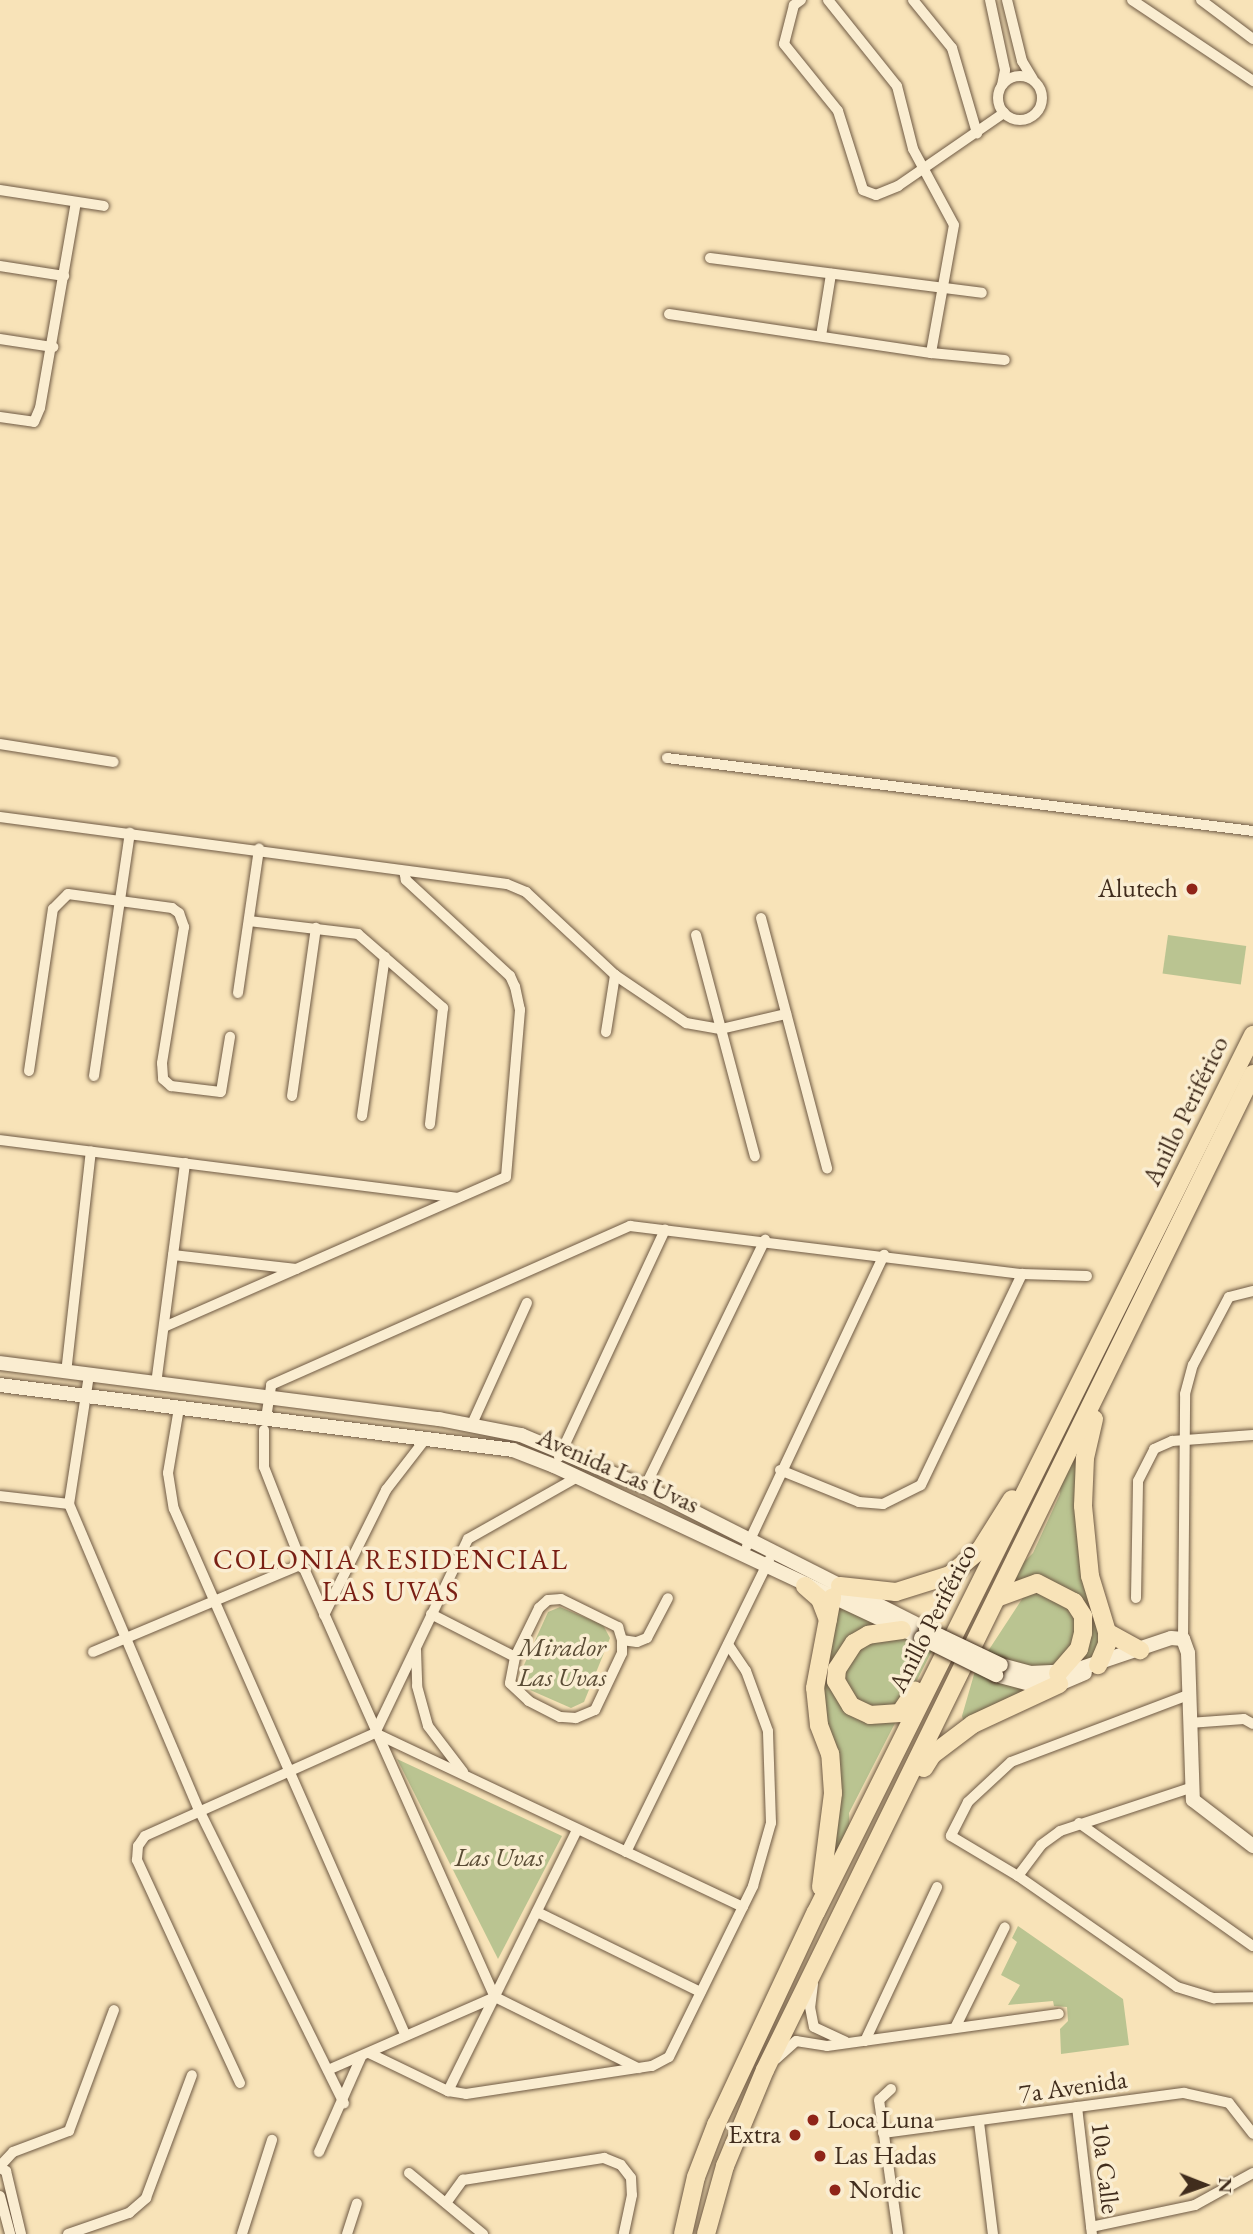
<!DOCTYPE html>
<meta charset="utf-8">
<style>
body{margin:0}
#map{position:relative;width:1253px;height:2234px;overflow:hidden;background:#f8e3b8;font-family:"EB Garamond",serif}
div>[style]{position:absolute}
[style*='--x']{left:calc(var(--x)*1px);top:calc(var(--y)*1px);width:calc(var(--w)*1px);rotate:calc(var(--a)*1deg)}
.green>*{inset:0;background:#bac491;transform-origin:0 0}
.roads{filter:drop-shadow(0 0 2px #6f5a44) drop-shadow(0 0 2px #6f5a44)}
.street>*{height:10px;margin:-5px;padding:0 5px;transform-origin:5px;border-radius:5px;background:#faedd1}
.street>.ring{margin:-5px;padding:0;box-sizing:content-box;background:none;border:10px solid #faedd1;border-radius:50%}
.secondary>*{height:14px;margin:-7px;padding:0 7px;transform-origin:7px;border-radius:7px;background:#faedd1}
.highway>*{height:18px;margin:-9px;padding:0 9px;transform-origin:9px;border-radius:9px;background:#f8e3b8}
.bridges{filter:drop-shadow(0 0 2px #412d1d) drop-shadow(0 0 2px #412d1d)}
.secondary-bridge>*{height:14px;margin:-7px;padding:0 7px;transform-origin:7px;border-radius:7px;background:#faedd1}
.dots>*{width:19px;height:19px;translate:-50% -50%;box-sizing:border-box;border:4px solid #faedd1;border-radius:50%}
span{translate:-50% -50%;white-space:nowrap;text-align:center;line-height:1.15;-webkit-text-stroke:7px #faedd1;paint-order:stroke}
.poi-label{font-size:26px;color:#412d1d}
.right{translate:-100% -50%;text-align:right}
.left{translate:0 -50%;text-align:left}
.street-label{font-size:26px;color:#412d1d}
.park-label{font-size:26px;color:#594b34;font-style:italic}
.neighbourhood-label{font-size:28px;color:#7a1f14;letter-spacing:2px}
.north{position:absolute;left:1169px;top:2150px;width:70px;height:70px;-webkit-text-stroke:5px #faedd1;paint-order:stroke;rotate:91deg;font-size:19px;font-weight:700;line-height:28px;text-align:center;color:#412d1d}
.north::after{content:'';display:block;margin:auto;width:24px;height:32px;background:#412d1d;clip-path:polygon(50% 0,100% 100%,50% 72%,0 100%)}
</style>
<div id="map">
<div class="green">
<i style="left:1168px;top:935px;width:79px;height:39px;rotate:8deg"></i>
<i style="clip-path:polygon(1070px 1451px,1085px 1458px,1104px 1655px,966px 1729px,962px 1716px,975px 1671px,1024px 1596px,1021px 1587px,1008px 1578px,1033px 1553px,1060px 1494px,1061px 1471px)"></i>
<i style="clip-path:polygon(832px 1598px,935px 1645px,849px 1813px,850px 1845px,838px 1868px,826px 1862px,830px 1841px,819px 1725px)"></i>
<i style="clip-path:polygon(560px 1607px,603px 1625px,610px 1638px,584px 1702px,571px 1708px,530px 1690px,519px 1676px,548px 1612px)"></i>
<i style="clip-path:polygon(397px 1759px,562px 1836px,498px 1959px)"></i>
<i style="clip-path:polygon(1018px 1926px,1123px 1999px,1129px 2045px,1061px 2054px,1060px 2029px,1068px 2021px,1067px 2007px,1054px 2006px,1053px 2001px,1008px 2005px,1020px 1985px,1001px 1975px,1017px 1942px,1012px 1938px)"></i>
</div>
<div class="roads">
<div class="street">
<i style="--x:801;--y:0;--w:9;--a:144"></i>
<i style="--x:794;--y:5;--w:40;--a:104.4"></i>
<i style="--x:784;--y:44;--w:86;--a:51.1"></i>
<i style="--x:838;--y:111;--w:83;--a:72.4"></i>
<i style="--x:863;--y:190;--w:14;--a:21"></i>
<i style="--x:876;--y:195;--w:24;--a:-22"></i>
<i style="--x:898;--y:186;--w:129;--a:-34.6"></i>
<i style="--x:828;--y:0;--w:110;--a:51.3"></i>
<i style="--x:897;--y:86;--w:65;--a:75.7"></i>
<i style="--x:913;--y:149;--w:86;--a:61.7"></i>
<i style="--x:954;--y:225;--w:130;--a:100.2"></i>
<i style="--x:913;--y:0;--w:62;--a:50.9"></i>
<i style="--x:952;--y:48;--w:89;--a:73.6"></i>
<i style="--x:990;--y:0;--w:72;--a:77.9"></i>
<i style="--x:1005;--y:70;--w:15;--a:101"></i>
<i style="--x:1007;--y:0;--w:63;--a:76.2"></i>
<i style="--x:1022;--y:61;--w:21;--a:59"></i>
<i style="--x:1132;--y:0;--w:146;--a:33.8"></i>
<i style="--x:1201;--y:0;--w:65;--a:36.9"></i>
<i class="ring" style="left:998px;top:76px;width:34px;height:34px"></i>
<i style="--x:0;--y:190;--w:105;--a:8.7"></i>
<i style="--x:710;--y:258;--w:274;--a:7.3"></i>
<i style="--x:0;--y:266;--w:65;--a:8.9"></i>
<i style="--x:669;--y:314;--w:265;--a:8.5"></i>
<i style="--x:931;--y:353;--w:74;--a:5.4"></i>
<i style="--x:821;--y:336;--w:63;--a:-80.8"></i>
<i style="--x:0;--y:339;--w:54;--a:8.6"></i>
<i style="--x:0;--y:417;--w:34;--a:8"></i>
<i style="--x:34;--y:422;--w:15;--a:-67"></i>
<i style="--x:40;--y:408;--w:209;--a:-80.1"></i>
<i style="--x:0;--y:744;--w:115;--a:9"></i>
<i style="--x:667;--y:758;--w:591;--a:7.1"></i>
<i style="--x:0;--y:817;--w:511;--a:7.53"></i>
<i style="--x:507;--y:884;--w:21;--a:23"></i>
<i style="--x:526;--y:892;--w:122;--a:43"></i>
<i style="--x:615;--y:975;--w:86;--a:34.1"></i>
<i style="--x:686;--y:1023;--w:36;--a:10"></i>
<i style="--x:721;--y:1029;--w:67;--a:-13"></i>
<i style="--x:761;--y:918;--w:259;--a:75.2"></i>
<i style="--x:249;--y:921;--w:110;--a:6.8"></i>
<i style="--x:358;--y:934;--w:113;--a:41"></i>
<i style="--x:443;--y:1008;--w:117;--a:96.4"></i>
<i style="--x:696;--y:935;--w:229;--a:75.1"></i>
<i style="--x:238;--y:993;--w:146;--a:-81.7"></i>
<i style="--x:606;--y:1032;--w:58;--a:-81"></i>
<i style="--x:29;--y:1071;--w:164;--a:-81.6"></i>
<i style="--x:53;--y:909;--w:21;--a:-45"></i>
<i style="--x:68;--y:894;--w:105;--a:7.7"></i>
<i style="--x:172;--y:908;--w:9;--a:36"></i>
<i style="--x:179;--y:913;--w:15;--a:70"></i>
<i style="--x:184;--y:927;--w:138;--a:99.2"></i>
<i style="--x:162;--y:1063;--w:16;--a:86"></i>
<i style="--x:163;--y:1079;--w:11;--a:41"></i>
<i style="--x:171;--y:1086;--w:50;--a:6.8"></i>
<i style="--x:221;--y:1092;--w:56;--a:-80.7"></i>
<i style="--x:94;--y:1076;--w:246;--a:-81.6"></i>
<i style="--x:292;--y:1096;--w:170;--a:-81.9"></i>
<i style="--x:362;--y:1116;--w:161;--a:-81.8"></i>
<i style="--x:0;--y:1140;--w:461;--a:7.2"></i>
<i style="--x:173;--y:1255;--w:124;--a:6.5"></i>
<i style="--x:164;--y:1327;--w:373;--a:-23.7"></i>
<i style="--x:506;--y:1177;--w:168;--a:-85.2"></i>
<i style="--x:520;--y:1010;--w:24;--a:-102"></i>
<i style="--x:515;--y:987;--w:12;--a:-114"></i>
<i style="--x:510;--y:976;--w:142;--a:-137.3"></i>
<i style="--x:406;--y:880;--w:9;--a:-103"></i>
<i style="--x:66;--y:1373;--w:223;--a:-83.6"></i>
<i style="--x:89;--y:1375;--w:131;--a:98.8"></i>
<i style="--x:69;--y:1504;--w:335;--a:67"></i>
<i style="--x:200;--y:1812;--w:325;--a:63.7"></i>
<i style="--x:156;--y:1384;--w:223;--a:-82.5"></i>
<i style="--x:179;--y:1408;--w:66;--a:99.6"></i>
<i style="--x:168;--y:1473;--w:36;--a:81"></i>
<i style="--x:174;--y:1509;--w:574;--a:66.25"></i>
<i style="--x:266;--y:1418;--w:33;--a:-81"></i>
<i style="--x:271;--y:1385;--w:393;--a:-23.9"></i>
<i style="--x:630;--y:1226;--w:395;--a:7"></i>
<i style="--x:1022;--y:1274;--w:65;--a:1.8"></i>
<i style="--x:472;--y:1424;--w:133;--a:-65.6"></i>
<i style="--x:264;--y:1430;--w:37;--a:90"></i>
<i style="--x:264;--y:1467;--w:104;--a:68.6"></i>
<i style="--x:302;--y:1564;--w:474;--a:66"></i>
<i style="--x:495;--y:1997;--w:160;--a:26.4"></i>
<i style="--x:559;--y:1457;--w:251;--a:-65"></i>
<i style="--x:780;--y:1470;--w:85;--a:22.1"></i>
<i style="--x:859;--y:1502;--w:24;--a:5"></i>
<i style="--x:883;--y:1504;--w:42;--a:-26.6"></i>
<i style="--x:921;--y:1485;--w:234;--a:-64.4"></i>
<i style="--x:645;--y:1487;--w:275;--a:-64.1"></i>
<i style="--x:0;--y:1496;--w:69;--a:6.6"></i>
<i style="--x:747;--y:1546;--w:322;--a:-64.8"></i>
<i style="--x:1136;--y:1598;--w:117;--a:-89"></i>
<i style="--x:1138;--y:1481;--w:36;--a:-63"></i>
<i style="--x:1154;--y:1449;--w:20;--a:-24"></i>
<i style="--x:1172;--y:1441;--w:81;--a:-4.2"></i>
<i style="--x:561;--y:1599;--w:64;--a:26.2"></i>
<i style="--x:618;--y:1627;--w:14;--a:73"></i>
<i style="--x:622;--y:1640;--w:13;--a:90"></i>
<i style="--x:622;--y:1653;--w:63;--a:115.3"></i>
<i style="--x:595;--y:1710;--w:21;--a:157"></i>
<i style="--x:576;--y:1718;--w:16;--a:-176"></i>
<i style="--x:560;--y:1717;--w:35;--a:-153"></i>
<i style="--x:529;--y:1701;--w:26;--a:-137"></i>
<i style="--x:510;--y:1683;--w:26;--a:-79"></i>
<i style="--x:515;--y:1657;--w:55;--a:-63.9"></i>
<i style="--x:539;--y:1608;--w:12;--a:-42"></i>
<i style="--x:548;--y:1600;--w:13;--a:-4"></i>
<i style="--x:431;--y:1614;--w:94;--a:27.1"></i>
<i style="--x:324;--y:1615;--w:140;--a:-63.6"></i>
<i style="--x:386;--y:1490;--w:67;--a:-52.3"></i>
<i style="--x:1183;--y:1639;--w:245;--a:-89.5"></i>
<i style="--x:1185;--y:1394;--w:30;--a:-75"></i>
<i style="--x:1193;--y:1365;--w:77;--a:-62.1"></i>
<i style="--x:1229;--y:1297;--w:25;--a:-14"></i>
<i style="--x:622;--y:1640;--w:15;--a:8"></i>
<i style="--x:637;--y:1642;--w:11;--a:-22"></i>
<i style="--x:647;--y:1638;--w:45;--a:-62.3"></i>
<i style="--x:416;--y:1650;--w:36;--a:88"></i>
<i style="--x:417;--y:1686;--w:41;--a:74.6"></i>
<i style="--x:428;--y:1726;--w:58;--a:52.7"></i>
<i style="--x:93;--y:1652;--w:227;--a:-22.8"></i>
<i style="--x:1188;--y:1695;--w:189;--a:159.3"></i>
<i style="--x:1011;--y:1762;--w:59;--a:137.1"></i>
<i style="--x:968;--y:1802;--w:38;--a:117"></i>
<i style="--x:951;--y:1836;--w:78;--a:30.8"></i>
<i style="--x:1018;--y:1876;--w:194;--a:34.9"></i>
<i style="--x:1177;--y:1987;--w:39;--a:17"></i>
<i style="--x:1214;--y:1998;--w:39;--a:-1"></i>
<i style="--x:1189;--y:1723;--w:55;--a:-4.2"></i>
<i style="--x:1244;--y:1719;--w:10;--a:29"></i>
<i style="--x:375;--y:1733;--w:407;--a:25.3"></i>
<i style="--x:1079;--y:1823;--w:213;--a:35.3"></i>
<i style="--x:626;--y:1852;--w:325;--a:-63.9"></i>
<i style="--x:1018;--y:1876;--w:39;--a:-53"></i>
<i style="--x:1041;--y:1845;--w:24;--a:-36"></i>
<i style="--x:1060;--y:1831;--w:137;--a:-18.3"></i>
<i style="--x:537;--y:1912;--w:182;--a:26.1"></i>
<i style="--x:813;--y:1984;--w:23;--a:97"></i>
<i style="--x:810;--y:2007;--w:20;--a:79"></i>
<i style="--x:814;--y:2027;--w:35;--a:25"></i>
<i style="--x:956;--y:2026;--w:110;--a:-63.7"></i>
<i style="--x:865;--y:2041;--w:170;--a:-64.9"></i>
<i style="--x:369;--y:2053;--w:88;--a:25.7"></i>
<i style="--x:448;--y:2091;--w:18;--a:9"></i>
<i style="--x:466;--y:2094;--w:188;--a:-8.6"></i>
<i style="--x:652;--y:2066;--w:19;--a:-28"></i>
<i style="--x:669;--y:2057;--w:191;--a:-63.8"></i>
<i style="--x:753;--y:1886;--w:66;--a:-74.1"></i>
<i style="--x:771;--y:1823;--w:92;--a:-91.9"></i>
<i style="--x:768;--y:1731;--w:64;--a:-110.1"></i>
<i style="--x:746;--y:1671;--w:32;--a:-124"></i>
<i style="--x:776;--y:2059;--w:27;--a:-42"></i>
<i style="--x:796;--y:2041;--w:31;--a:9"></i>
<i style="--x:827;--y:2046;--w:234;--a:-7.9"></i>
<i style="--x:328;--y:2070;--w:182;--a:-23.6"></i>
<i style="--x:240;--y:2083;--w:246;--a:-114.8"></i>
<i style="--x:137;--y:1860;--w:14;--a:-86"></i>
<i style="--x:138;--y:1846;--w:12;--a:-55"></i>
<i style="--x:145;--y:1836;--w:252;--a:-24.1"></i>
<i style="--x:375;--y:1733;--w:215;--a:-64.4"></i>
<i style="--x:468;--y:1539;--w:124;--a:-29.5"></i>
<i style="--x:891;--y:2089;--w:16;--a:137"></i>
<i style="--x:879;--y:2100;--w:135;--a:81.9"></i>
<i style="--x:448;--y:2091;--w:291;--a:-63.7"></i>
<i style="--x:1077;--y:2107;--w:128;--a:83.3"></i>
<i style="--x:979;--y:2122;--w:113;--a:82.9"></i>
<i style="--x:883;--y:2133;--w:304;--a:-7.6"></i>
<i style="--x:1184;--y:2093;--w:46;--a:12.5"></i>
<i style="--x:1229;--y:2103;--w:39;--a:52"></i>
<i style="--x:319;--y:2152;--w:104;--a:-66.1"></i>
<i style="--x:0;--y:2166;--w:19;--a:-47"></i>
<i style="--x:13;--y:2152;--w:60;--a:-20.6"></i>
<i style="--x:69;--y:2131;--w:129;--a:-69.6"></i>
<i style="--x:0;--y:2168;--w:7;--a:27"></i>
<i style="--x:6;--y:2171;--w:65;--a:76.6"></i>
<i style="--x:409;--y:2173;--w:96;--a:39.5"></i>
<i style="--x:0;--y:2196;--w:39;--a:75"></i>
<i style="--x:446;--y:2203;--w:29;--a:-54"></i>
<i style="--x:463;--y:2180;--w:143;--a:-8.9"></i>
<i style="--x:604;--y:2158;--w:18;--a:22"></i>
<i style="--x:621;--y:2165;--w:16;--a:52"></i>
<i style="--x:631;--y:2178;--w:17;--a:87"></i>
<i style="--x:632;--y:2195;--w:40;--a:102"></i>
<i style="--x:1091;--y:2227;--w:106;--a:-11.9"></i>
<i style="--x:1195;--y:2205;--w:66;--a:-28.9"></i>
<i style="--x:68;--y:2234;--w:65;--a:-19"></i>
<i style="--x:129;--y:2213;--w:23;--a:-41"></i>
<i style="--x:146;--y:2198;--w:131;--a:-69.5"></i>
<i style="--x:242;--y:2234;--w:99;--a:-72.3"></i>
<i style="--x:347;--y:2234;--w:32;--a:-72"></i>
</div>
<div class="secondary">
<i style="--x:0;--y:1363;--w:443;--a:7.3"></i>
<i style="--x:439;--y:1419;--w:84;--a:11"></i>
<i style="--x:521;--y:1435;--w:134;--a:22.8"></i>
<i style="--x:645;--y:1487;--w:315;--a:26.8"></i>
<i style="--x:0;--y:1385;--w:517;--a:7.22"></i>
<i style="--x:513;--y:1450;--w:44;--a:21.3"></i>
<i style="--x:554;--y:1466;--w:405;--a:25.1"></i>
<i style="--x:1001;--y:1665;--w:30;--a:15"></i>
<i style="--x:1030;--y:1673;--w:43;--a:-2.7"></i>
<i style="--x:1073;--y:1671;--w:103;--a:-18.6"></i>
<i style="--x:1171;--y:1638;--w:12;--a:5"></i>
<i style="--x:1183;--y:1639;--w:15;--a:70"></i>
<i style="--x:1188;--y:1653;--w:147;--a:88.1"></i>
<i style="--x:1193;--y:1800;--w:76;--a:37.5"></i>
<i style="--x:996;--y:1675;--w:39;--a:15"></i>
<i style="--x:1034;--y:1685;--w:25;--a:-2"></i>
<i style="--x:1059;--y:1684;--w:28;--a:-23"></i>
</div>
<div class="highway">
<i style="--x:1094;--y:1419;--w:40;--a:103"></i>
<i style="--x:1085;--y:1458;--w:48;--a:92.4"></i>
<i style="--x:1083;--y:1506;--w:70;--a:84.3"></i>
<i style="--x:1090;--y:1576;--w:59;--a:73.1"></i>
<i style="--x:1107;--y:1632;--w:12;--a:90"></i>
<i style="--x:1107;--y:1644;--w:23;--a:113"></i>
<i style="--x:805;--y:1586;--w:20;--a:41"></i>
<i style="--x:820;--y:1599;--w:22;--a:69"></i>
<i style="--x:840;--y:1586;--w:56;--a:6.1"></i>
<i style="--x:896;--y:1592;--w:57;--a:-17.5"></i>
<i style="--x:950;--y:1575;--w:39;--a:-40"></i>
<i style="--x:980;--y:1550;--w:60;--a:-57.9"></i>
<i style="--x:999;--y:1597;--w:40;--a:-20.2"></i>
<i style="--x:1037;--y:1583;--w:42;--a:27.2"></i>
<i style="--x:1074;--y:1602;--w:17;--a:57"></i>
<i style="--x:1083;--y:1616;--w:17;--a:90"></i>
<i style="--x:1083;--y:1633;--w:16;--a:104"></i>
<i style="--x:1079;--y:1649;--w:32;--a:131"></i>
<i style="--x:902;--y:1630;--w:34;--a:172"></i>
<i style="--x:868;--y:1635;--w:16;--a:150"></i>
<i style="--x:854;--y:1643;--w:31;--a:123"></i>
<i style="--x:837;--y:1669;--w:12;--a:95"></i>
<i style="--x:836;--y:1681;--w:29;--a:59"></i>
<i style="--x:851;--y:1706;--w:21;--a:25"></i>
<i style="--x:870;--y:1715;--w:30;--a:-4"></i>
<i style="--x:900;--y:1713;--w:27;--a:-56"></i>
<i style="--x:1107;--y:1632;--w:38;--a:29"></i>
<i style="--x:924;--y:1768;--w:15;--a:-58"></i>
<i style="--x:932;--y:1755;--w:51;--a:-37.1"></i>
<i style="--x:973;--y:1724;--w:95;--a:-24.9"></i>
<i style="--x:821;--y:1887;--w:95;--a:-82.7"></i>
<i style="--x:833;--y:1793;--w:39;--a:-94"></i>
<i style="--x:830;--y:1754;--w:31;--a:-111"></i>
<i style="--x:819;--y:1725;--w:37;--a:-96"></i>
<i style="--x:815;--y:1688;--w:92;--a:-79.3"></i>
<i style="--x:683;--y:2234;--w:58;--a:-77.2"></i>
<i style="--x:696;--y:2177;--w:56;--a:-69"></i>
<i style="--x:716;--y:2125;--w:235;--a:-64.9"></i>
<i style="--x:816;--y:1912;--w:980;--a:-63.51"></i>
<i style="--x:706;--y:2234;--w:71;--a:-74.4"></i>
<i style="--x:725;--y:2166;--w:104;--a:-67.4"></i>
<i style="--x:765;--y:2070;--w:1109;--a:-63.9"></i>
</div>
</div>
<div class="bridges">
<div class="secondary-bridge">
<i style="--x:926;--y:1629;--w:83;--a:25.6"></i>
<i style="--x:921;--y:1638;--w:84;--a:26.3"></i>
</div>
</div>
<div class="dots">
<i style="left:1192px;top:889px;background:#8f2418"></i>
<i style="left:813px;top:2120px;background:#8f2418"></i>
<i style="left:795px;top:2135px;background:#8f2418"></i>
<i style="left:820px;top:2156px;background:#8f2418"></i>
<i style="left:835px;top:2190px;background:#8f2418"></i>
</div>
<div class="poi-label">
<span class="right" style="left:1178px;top:889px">Alutech</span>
<span class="left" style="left:827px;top:2120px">Loca Luna</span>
<span class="right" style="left:781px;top:2135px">Extra</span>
<span class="left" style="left:834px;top:2156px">Las Hadas</span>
<span class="left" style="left:849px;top:2190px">Nordic</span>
</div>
<div class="street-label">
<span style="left:1186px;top:1111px;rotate:-64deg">Anillo Periférico</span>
<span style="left:618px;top:1471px;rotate:24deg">Avenida Las Uvas</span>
<span style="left:933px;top:1618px;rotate:-63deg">Anillo Periférico</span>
<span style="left:1073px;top:2087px;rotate:-8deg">7a Avenida</span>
<span style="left:1105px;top:2168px;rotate:83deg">10a Calle</span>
</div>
<div class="park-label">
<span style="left:562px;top:1663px">Mirador<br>Las Uvas</span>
<span style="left:499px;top:1858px">Las Uvas</span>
</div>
<div class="neighbourhood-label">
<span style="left:391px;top:1575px">COLONIA RESIDENCIAL<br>LAS UVAS</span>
</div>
<div class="north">N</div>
</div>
